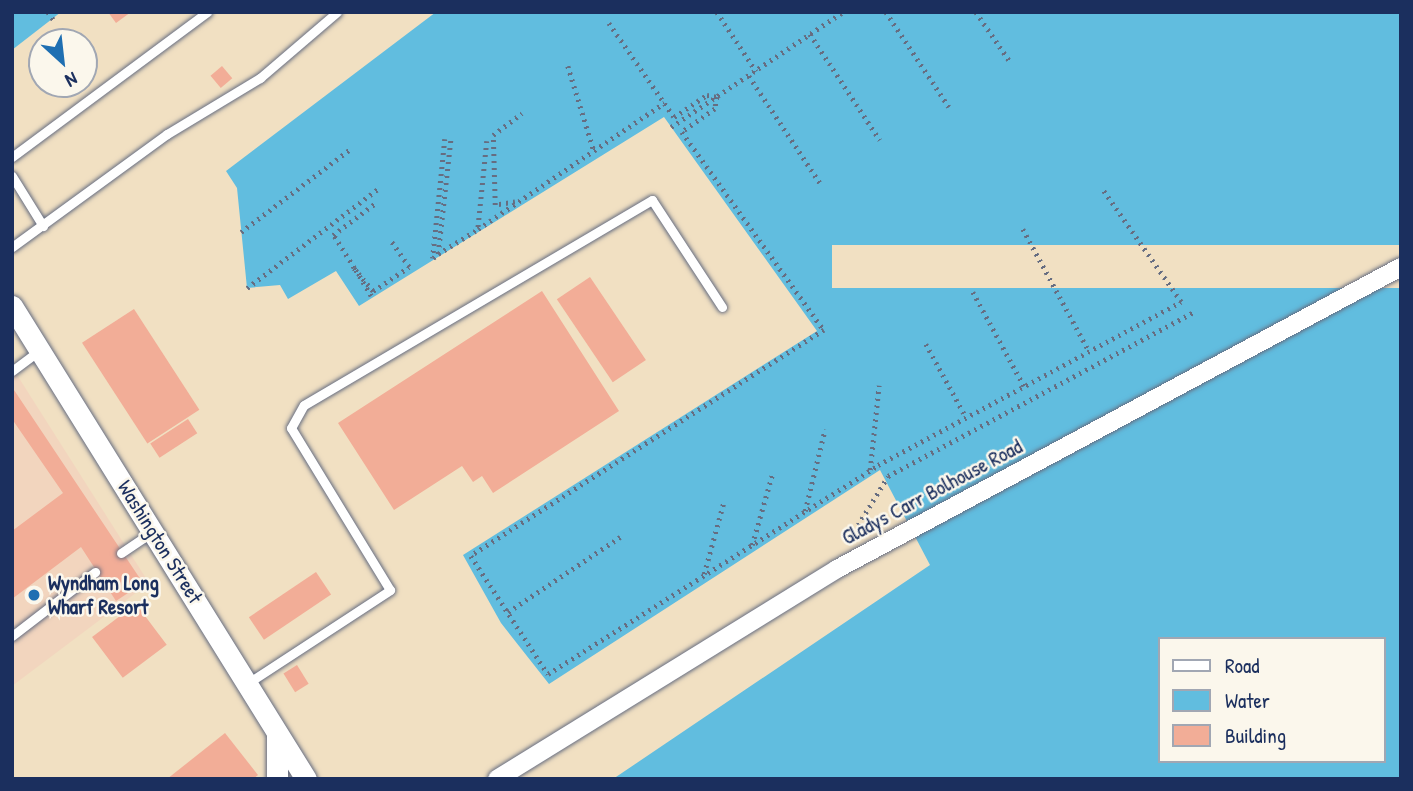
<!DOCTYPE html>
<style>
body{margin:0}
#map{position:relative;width:1413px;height:791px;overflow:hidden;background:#f1e0c2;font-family:"Patrick Hand",sans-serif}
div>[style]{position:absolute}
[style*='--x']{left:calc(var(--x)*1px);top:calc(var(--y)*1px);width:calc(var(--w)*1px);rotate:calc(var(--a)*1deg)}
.built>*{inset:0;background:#f2d5be}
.water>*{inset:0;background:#61bddf}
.pier>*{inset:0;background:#f1e0c2;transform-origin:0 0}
.building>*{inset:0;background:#f2ad97;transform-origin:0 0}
.path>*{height:4.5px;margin-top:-2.25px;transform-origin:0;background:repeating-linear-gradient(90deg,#666d81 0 2px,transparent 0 7px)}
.roads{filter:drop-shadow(0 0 2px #666d81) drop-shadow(0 0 2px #666d81)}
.service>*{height:9px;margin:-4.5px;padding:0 4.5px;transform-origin:4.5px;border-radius:4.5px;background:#fff}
.minor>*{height:18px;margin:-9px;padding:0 9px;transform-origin:9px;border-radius:9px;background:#fff}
.tertiary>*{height:21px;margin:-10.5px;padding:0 10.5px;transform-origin:10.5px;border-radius:10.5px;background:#fff}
.dots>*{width:19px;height:19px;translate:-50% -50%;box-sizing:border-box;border:4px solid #fbf7ec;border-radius:50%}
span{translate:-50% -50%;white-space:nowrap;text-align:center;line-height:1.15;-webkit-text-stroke:5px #fbf7ec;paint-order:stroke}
.street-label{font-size:21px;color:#1b2f5e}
.poi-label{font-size:21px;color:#1b2f5e;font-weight:700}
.left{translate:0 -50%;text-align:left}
.frame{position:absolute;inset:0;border:14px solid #1b2f5e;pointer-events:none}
.legend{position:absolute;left:1158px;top:637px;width:228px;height:126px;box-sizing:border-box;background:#fbf7ec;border:2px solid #a1a7b3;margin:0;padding:9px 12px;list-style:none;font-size:21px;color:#1b2f5e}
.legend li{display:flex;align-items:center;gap:14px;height:35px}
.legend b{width:35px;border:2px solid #a1a7b3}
.north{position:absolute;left:28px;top:28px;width:70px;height:70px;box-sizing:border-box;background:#fbf7ec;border:2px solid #a1a7b3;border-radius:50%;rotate:153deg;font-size:19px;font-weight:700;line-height:28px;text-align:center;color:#1b2f5e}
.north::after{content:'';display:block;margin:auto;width:24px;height:32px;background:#1f6fb2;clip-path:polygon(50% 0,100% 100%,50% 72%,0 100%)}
</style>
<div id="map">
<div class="built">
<i style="clip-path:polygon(12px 367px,149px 583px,12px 686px)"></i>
</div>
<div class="water">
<i style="clip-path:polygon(12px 12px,61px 12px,12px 50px)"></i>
<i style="clip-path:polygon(evenodd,436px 12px,1401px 12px,1401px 779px,613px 779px,930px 565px,880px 470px,549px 684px,501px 623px,463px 555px,817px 331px,664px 117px,359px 306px,336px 271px,288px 299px,280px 285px,247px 288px,237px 188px,226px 171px,436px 12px,1159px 639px,1383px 639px,1383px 761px,1159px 761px,1159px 639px)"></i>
</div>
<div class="pier">
<i style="left:1401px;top:245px;width:43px;height:569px;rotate:90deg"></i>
</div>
<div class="building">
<i style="clip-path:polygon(108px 12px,131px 12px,116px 23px)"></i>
<i style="left:222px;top:66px;width:16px;height:15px;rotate:50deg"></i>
<i style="left:590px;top:277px;width:100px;height:40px;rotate:56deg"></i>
<i style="clip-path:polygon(542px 291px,619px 411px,493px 493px,482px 476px,473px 482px,462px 466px,394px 510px,338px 423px)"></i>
<i style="left:134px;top:309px;width:120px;height:62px;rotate:57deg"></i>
<i style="clip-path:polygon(12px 387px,143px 583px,116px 601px,81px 547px,12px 599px,12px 531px,63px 493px,12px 419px)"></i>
<i style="left:188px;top:419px;width:17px;height:45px;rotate:57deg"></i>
<i style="left:316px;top:572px;width:27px;height:81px;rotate:56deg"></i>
<i style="left:136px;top:604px;width:51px;height:55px;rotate:53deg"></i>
<i style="left:297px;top:665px;width:22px;height:16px;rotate:58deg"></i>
<i style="clip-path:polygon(225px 733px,258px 775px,253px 779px,167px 779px)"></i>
</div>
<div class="path">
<i style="--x:48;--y:12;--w:9;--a:54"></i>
<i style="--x:717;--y:12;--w:71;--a:56.5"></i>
<i style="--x:886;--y:12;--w:114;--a:56.4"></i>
<i style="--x:976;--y:12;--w:62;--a:55.5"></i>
<i style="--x:609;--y:23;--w:114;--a:55.3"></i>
<i style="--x:674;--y:117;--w:40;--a:-34"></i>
<i style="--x:707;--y:95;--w:10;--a:11"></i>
<i style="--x:717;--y:97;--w:12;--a:99"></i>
<i style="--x:715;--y:109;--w:40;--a:145.1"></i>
<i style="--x:682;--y:132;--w:244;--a:54.4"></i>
<i style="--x:824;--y:330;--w:419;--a:147.4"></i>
<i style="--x:471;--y:556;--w:141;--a:56.9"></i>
<i style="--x:548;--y:674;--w:391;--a:-32.3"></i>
<i style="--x:878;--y:465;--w:344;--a:-28.3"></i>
<i style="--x:1181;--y:302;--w:136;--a:-124.9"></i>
<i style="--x:810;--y:34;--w:127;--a:56.6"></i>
<i style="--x:568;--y:66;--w:89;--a:73"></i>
<i style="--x:749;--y:76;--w:128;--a:56.4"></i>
<i style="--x:671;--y:127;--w:207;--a:-33.8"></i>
<i style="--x:445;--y:139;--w:120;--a:95.8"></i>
<i style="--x:433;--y:258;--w:6;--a:-39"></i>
<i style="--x:438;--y:254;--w:118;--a:-83.7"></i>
<i style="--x:487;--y:141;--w:88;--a:95.8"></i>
<i style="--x:478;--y:229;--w:225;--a:-34.1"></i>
<i style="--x:515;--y:202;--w:20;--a:171"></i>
<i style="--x:495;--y:205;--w:70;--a:-91.6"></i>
<i style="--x:493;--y:135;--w:36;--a:-37"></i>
<i style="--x:1023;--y:229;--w:139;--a:61.6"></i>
<i style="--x:241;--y:232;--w:136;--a:-37.2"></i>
<i style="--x:438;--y:254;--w:47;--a:-32"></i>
<i style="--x:354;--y:268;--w:39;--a:-122"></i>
<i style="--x:333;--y:235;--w:55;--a:-36.9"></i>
<i style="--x:247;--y:288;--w:166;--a:-37.1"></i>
<i style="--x:973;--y:292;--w:107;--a:61.5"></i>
<i style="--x:371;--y:296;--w:33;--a:-121"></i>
<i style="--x:354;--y:268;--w:30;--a:50"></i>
<i style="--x:373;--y:291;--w:43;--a:-33.7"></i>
<i style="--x:409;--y:267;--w:32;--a:-125"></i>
<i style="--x:926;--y:344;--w:83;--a:61.3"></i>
<i style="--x:870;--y:470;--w:85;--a:-84"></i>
<i style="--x:805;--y:511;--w:84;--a:-76.3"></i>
<i style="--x:858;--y:525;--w:57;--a:-58.5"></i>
<i style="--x:888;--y:476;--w:347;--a:-28.2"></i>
<i style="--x:752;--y:545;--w:76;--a:-74"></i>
<i style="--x:704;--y:574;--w:76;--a:-74.7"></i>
<i style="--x:508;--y:612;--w:135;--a:-33.8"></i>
</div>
<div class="roads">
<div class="service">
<i style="--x:12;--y:157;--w:243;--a:-36.6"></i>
<i style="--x:12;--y:176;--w:59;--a:58.2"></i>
<i style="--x:12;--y:247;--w:192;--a:-36.1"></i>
<i style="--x:167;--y:134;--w:109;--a:-31.1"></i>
<i style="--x:260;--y:78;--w:101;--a:-40.6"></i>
<i style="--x:12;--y:371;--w:34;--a:-37"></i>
<i style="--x:121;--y:553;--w:37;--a:-34"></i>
<i style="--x:12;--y:636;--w:105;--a:-37.6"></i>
<i style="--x:248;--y:683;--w:170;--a:-33.2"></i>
<i style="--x:390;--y:590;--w:190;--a:-121.4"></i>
<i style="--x:291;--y:428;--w:26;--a:-61"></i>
<i style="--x:304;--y:405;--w:404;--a:-30.5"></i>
<i style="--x:652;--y:200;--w:128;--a:56.8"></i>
</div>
<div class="minor">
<i style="--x:497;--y:779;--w:400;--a:-31.7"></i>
<i style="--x:837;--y:569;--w:640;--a:-28.17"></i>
</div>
<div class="tertiary">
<i style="--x:12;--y:306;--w:557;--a:58.14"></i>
<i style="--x:277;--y:779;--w:44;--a:-90"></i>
</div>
</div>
<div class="dots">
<i style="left:34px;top:595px;background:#1f6fb2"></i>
</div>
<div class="street-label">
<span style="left:932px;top:492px;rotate:-28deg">Gladys Carr Bolhouse Road</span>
<span style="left:160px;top:542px;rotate:58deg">Washington Street</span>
</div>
<div class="poi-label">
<span class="left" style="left:48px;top:595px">Wyndham Long<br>Wharf Resort</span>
</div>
<div class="frame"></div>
<ul class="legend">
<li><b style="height:9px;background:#fff"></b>Road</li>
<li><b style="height:19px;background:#61bddf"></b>Water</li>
<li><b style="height:19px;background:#f2ad97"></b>Building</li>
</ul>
<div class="north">N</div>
</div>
